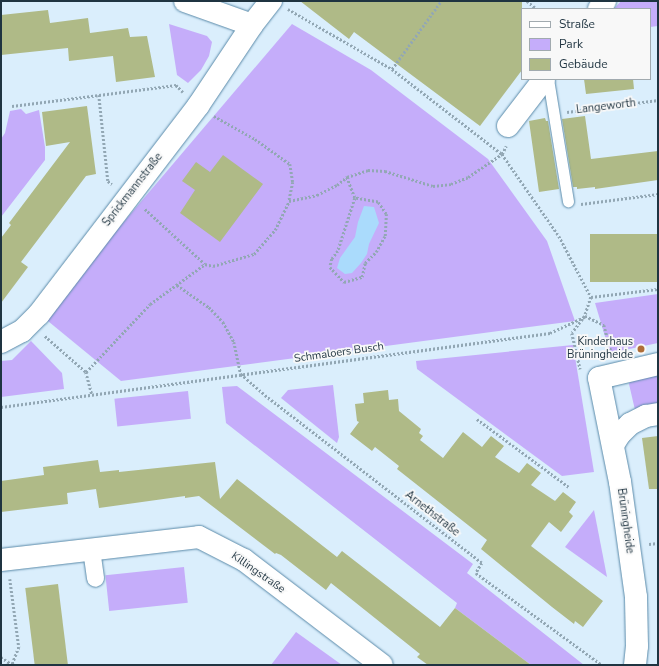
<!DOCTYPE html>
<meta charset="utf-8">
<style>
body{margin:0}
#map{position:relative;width:659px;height:666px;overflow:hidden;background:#daeefc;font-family:"Nunito Sans",sans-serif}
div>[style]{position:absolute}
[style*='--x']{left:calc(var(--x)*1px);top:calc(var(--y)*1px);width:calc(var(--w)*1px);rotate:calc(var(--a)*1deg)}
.green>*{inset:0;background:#c5adfa;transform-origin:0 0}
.water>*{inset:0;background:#aadbfc}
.building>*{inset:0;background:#afba87;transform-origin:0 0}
.path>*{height:2.5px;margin-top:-1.25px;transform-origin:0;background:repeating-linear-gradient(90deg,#92a7b4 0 2px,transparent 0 4px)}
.roads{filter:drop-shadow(0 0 1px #5a8aa9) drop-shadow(0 0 1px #5a8aa9)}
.service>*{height:11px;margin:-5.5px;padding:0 5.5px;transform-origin:5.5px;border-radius:5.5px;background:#fff}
.pedestrian>*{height:17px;margin:-8.5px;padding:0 8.5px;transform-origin:8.5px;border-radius:8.5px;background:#fff}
.minor>*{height:22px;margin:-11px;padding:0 11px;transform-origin:11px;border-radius:11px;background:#fff}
.dots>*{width:11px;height:11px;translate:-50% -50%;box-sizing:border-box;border:2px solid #f8f8f8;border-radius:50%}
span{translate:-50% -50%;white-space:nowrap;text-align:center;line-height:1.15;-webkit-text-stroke:3.5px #f8f8f8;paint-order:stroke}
.street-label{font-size:11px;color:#1f3441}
.poi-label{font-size:11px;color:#1f3441}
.right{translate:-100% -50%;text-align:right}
.frame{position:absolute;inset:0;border:2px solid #1f3441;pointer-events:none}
.legend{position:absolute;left:521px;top:8px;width:130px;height:72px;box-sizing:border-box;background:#f8f8f8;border:1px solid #a1aaaf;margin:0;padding:5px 7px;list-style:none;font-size:12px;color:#1f3441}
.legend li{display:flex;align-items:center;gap:8px;height:20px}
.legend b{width:20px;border:1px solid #a1aaaf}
</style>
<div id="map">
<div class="green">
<i style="clip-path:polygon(621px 1px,658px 1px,658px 26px,650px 27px,650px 9px,614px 9px)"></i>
<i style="clip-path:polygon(169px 24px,207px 36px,212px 42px,209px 56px,201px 70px,188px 83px,177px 75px)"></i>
<i style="clip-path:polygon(292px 24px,371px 70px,488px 159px,547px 241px,575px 321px,121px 381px,43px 317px)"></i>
<i style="clip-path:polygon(21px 109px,26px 114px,39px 110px,45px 147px,45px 160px,1px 217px,1px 139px,5px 133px,10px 111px)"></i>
<i style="clip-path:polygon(658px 294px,658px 343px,610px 353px,595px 303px)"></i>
<i style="clip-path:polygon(31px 341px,62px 373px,64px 389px,1px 397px,1px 361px,12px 360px)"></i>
<i style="clip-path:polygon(573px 345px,594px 472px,562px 476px,417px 369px,416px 361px)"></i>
<i style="clip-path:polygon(658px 372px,658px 405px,635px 410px,629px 384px,631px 379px)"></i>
<i style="clip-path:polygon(333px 385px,339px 437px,337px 443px,281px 398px,288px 390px)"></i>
<i style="clip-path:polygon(237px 386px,473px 564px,467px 573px,584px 665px,531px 665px,455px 608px,457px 603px,226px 423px,222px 387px)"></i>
<i style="left:188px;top:391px;width:28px;height:74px;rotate:84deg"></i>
<i style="clip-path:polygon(594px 510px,607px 577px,565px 547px)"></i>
<i style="left:184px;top:567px;width:36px;height:79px;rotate:84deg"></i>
<i style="clip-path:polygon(296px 632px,342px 665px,271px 665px)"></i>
</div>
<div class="water">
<i style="clip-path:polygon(364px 206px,374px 207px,379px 223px,369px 244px,367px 254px,361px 263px,352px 273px,345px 274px,337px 268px,340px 258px,355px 237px,358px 222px)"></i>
</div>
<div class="building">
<i style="clip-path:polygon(300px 1px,522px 1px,522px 70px,480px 126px,354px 32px,349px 39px)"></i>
<i style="clip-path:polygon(48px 10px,50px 23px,88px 18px,90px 33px,128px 28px,130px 37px,147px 36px,155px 77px,116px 82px,113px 56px,69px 61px,68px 48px,1px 55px,1px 15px)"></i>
<i style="clip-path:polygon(584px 79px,633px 79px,634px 89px,586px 94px)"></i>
<i style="clip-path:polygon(87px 106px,96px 174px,86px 176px,21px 262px,28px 267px,1px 303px,1px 238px,11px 225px,9px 223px,70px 142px,46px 146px,42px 112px)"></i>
<i style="clip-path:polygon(585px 116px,591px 159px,658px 151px,658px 180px,595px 189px,595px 187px,577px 189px,577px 187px,573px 187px,562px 119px)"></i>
<i style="clip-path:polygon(545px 118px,546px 121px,548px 121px,559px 189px,539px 192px,529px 121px)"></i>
<i style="clip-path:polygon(223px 155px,263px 184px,220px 242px,180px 213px,195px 190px,182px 181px,196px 162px,210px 172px)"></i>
<i style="left:658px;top:234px;width:48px;height:68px;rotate:90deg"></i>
<i style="clip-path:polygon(388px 390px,389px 400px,398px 399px,399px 411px,421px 429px,419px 433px,423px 436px,420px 440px,443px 458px,463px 432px,482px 447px,491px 436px,504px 446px,495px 457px,519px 473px,527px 463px,541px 473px,531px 485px,555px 501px,563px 492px,576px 502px,569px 512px,573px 516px,561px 532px,549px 522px,531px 546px,603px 601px,583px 627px,575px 621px,574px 624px,552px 607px,481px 549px,487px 540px,397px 469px,399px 466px,375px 447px,372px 451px,350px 434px,359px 422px,357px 421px,355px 404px,364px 403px,363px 393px)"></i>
<i style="clip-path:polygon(658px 436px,658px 489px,649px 489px,642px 438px)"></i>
<i style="clip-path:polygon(98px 460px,100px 472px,119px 470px,119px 472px,215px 462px,220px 499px,237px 479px,337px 557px,342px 551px,440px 627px,455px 608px,531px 665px,428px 665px,417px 657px,420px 654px,331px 583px,326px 590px,281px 555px,276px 553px,275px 554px,199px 496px,185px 498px,185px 496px,99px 508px,96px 489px,67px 493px,68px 504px,1px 512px,1px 481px,44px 475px,43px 467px)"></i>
<i style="left:58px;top:584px;width:82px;height:33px;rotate:83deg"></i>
</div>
<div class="path">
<i style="--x:527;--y:1;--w:13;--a:39"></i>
<i style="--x:288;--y:9;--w:120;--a:30"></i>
<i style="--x:392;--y:69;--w:139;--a:37.7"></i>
<i style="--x:502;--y:154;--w:100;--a:55.2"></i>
<i style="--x:559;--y:236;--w:69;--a:62.3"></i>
<i style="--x:591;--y:297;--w:20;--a:108"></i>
<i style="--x:585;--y:316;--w:21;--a:127"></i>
<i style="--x:572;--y:333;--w:37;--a:77"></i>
<i style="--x:392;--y:69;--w:84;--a:-54.2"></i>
<i style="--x:99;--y:95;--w:78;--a:-7.4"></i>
<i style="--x:176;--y:85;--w:10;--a:45"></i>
<i style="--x:12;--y:106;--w:88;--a:-7.2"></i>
<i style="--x:99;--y:95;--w:86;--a:84"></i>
<i style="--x:108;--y:181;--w:5;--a:37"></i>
<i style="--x:567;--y:112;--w:92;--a:-7.5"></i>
<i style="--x:214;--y:116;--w:47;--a:29.3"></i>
<i style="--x:255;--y:139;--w:43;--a:35.5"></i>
<i style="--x:290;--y:164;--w:18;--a:81"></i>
<i style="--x:293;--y:182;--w:19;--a:102"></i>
<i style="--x:347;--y:177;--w:22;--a:69"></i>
<i style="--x:355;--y:198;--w:56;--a:107.8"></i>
<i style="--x:338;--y:251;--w:10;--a:127"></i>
<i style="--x:332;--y:259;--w:8;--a:104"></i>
<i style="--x:330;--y:267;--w:21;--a:47"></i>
<i style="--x:344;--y:282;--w:19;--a:-16"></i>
<i style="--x:362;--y:277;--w:14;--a:-78"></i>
<i style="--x:365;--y:263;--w:16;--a:-45"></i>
<i style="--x:376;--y:252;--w:18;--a:-61"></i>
<i style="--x:385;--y:236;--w:22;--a:-87"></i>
<i style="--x:386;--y:214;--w:14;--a:-124"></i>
<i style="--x:378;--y:202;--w:23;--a:-170"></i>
<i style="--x:581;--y:204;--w:78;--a:-7.4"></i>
<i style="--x:145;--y:209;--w:81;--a:42.5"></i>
<i style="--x:177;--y:285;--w:39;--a:35"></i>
<i style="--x:209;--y:307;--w:21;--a:47"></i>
<i style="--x:223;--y:322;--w:23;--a:61"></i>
<i style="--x:234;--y:342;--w:33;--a:78"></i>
<i style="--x:241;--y:374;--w:32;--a:41"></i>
<i style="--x:265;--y:395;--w:274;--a:37.7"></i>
<i style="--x:482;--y:563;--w:12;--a:121"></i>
<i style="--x:476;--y:573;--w:156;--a:36.1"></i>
<i style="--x:591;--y:297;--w:67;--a:-6.8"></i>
<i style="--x:585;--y:316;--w:21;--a:25"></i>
<i style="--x:604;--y:325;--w:31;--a:75"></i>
<i style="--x:45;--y:336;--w:55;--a:41.3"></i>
<i style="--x:86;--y:372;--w:23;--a:75"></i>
<i style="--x:86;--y:372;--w:93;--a:-46.7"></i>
<i style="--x:150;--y:304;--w:68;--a:-36"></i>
<i style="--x:205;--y:264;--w:8;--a:14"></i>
<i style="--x:213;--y:266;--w:43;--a:-16.3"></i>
<i style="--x:254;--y:254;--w:32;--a:-49"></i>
<i style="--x:275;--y:230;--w:32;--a:-64"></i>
<i style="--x:289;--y:201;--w:29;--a:-12"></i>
<i style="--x:317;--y:195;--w:22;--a:-27"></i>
<i style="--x:337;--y:185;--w:13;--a:-39"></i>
<i style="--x:347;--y:177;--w:22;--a:-18"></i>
<i style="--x:368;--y:170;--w:17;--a:3"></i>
<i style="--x:385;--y:171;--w:50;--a:17.4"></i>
<i style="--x:433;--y:186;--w:18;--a:-6"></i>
<i style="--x:451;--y:184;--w:18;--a:-22"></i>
<i style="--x:468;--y:177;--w:41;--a:-34.1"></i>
<i style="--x:502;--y:154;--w:9;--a:-63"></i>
<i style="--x:1;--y:407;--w:554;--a:-7.68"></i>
<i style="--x:550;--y:333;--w:38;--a:-25"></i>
<i style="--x:477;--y:419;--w:114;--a:36.5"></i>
<i style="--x:649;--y:544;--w:9;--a:-6"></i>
<i style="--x:10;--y:579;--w:69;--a:82.5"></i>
<i style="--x:19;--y:647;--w:19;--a:111"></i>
<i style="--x:1;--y:657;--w:12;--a:35"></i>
</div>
<div class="roads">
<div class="service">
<i style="--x:548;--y:79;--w:124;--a:80.7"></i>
</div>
<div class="pedestrian">
<i style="--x:91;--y:549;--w:29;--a:82"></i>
</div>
<div class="minor">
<i style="--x:185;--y:1;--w:71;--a:19.7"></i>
<i style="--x:599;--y:9;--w:10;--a:-53"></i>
<i style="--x:508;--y:126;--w:59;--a:-52.5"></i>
<i style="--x:1;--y:342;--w:24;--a:-28"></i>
<i style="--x:22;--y:331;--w:24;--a:-45"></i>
<i style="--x:39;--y:314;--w:262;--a:-52.6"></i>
<i style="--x:198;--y:106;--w:97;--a:-56.3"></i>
<i style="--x:252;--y:25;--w:31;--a:-52"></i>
<i style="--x:613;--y:445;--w:13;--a:-58"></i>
<i style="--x:620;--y:434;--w:14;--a:-45"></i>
<i style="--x:630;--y:424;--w:18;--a:-27"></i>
<i style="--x:646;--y:416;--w:12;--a:-9"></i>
<i style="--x:1;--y:560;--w:199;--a:-6.6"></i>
<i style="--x:199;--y:537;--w:51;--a:27.1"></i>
<i style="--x:244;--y:560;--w:173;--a:37.3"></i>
<i style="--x:635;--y:665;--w:19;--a:-84"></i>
<i style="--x:637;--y:646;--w:49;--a:-91.2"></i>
<i style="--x:636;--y:597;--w:116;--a:-97.9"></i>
<i style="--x:620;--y:482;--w:106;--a:-101.4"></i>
<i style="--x:599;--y:378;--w:61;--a:-13.3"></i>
</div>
</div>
<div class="dots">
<i style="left:641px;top:349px;background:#af6e38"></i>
</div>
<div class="street-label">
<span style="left:606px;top:107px;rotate:-7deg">Langeworth</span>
<span style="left:133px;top:190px;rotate:-52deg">Sprickmannstraße</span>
<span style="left:339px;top:353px;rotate:-8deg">Schmaloers Busch</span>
<span style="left:432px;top:514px;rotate:38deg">Arnethstraße</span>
<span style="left:625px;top:521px;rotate:82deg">Brüningheide</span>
<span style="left:258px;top:573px;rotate:35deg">Killingstraße</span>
</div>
<div class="poi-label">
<span class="right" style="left:633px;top:349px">Kinderhaus<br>Brüningheide</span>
</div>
<div class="frame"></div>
<ul class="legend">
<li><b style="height:5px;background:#fff"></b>Straße</li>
<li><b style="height:11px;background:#c5adfa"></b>Park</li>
<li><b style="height:11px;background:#afba87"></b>Gebäude</li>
</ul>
</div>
